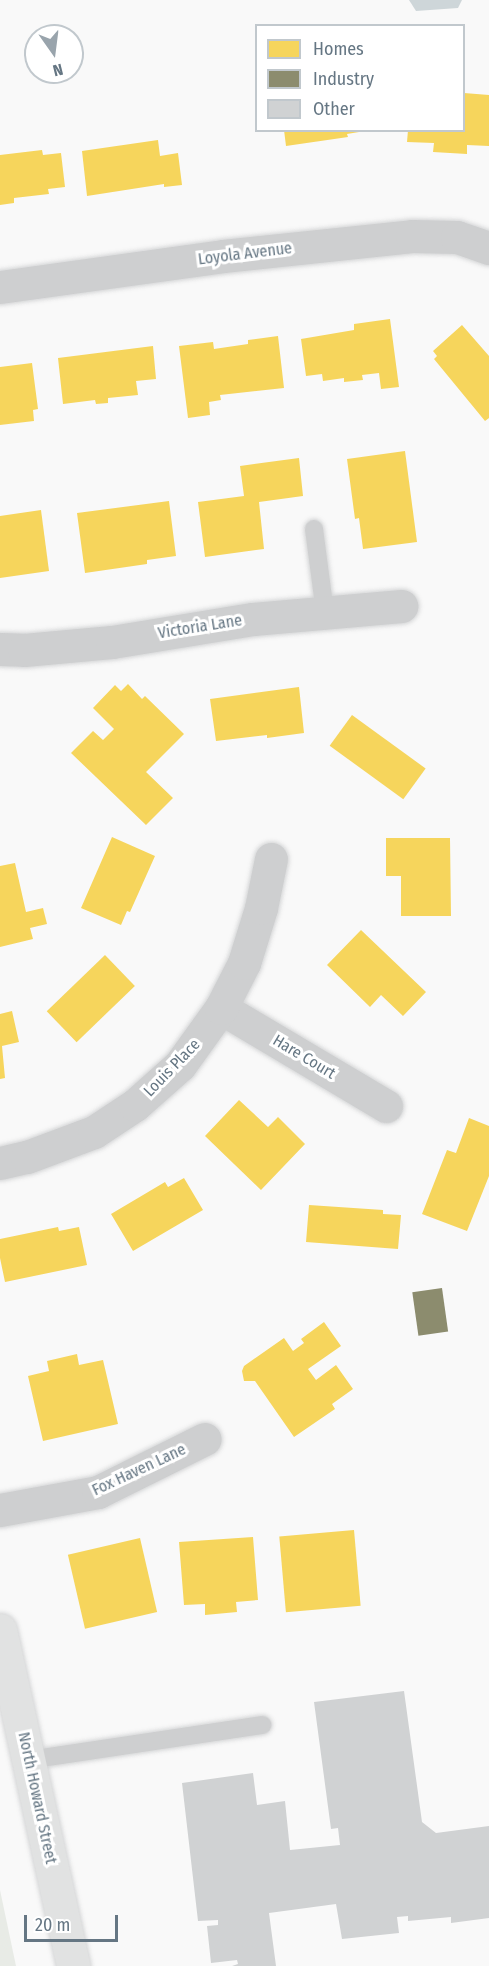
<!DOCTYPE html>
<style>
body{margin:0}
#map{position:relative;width:489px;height:1966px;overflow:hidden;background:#f9f9f9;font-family:"Fira Sans Condensed",sans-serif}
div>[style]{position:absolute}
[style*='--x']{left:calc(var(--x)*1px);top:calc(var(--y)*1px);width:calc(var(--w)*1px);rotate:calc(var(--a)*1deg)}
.green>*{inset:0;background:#e8ebe6}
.water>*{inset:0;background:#ced6d9}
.homes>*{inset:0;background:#f6d55c;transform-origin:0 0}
.industry>*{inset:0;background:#8c8c6e;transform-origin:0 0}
.building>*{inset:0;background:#d0d2d3}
.roads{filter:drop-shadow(0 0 2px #d5d6d7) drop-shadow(0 0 2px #d5d6d7)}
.lane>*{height:18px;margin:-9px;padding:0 9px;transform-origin:9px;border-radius:9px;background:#cecfd0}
.street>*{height:33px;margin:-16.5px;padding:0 16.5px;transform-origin:16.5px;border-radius:16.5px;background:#cecfd0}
.secondary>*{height:33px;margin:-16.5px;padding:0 16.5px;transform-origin:16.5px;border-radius:16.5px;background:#e1e2e2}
span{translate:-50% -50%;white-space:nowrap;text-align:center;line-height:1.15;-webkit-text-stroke:6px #fff;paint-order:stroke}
.street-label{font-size:16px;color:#657683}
.legend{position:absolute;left:255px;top:24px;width:210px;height:108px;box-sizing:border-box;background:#fff;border:2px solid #c1c8cd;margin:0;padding:8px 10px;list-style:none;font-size:18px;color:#657683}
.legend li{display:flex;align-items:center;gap:12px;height:30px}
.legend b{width:30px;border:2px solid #c1c8cd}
.north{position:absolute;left:24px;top:24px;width:60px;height:60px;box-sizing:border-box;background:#fff;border:2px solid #c1c8cd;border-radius:50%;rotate:166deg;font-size:16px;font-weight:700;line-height:24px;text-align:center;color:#657683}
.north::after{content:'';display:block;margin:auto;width:21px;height:27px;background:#99a4ac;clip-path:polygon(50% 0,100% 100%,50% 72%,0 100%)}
.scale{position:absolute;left:24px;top:1915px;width:94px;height:27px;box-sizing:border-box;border:3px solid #657683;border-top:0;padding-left:8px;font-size:18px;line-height:21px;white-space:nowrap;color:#657683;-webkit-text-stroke:4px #fff;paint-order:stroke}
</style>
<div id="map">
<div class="green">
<i style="clip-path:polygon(0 1890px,16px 1966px,0 1966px)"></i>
</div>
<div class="water">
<i style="clip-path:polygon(409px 0,462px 0,458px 8px,416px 11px)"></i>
</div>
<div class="homes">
<i style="clip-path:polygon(464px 93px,489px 95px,489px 146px,467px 145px,467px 154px,433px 152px,434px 143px,407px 142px,408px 130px,464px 130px)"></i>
<i style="clip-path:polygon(284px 130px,359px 130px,359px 132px,347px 134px,348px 137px,286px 146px)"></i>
<i style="clip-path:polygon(158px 140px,160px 156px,178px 153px,182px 185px,164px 187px,164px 184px,87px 196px,82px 151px)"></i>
<i style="clip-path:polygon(42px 150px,43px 155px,61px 153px,65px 187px,48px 189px,49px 194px,14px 198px,14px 203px,0 205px,0 155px)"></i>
<i style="clip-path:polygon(390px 319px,399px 387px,381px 389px,379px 373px,362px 375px,363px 380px,344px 382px,344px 378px,323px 381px,322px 374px,306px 376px,301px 339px,354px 330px,354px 324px)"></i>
<i style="clip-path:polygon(462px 325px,489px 356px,489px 418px,485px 421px,434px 359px,437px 356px,433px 351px)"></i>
<i style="clip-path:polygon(278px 336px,284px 388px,220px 395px,221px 400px,209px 402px,210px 415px,188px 418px,179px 346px,213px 342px,214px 349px,248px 344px,248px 340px)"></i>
<i style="clip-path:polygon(153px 346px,156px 379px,136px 381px,138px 395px,108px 398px,108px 403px,96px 404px,95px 400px,63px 404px,58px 358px)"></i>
<i style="clip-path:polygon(32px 363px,38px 409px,33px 410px,34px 421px,0 425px,0 367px)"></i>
<i style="clip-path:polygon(405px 451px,417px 542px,363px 549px,359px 518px,355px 519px,347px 459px)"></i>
<i style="clip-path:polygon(299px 458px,303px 496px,259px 502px,264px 549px,205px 557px,198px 502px,244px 496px,240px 466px)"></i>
<i style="clip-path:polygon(169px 501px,176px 556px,147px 560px,147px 564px,85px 573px,77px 513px)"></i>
<i style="clip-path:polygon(41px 510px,49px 571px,0 578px,0 516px)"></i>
<i style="clip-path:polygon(128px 684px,142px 699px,145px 696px,184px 734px,146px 772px,173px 798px,146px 825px,71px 753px,93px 731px,103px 740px,114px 729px,93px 708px,115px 685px,121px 691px)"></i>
<i style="clip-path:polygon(299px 687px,304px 733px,267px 738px,267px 735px,216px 741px,210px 699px)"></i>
<i style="left:352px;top:715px;width:91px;height:38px;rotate:36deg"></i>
<i style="clip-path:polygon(112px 837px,155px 856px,130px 912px,127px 911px,121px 925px,81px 908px)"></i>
<i style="clip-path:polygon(386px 838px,450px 838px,451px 916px,401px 916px,401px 876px,386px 876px)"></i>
<i style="clip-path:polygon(15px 863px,26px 912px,43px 908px,47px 924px,30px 928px,33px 939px,0 947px,0 866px)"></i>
<i style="clip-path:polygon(361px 930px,426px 992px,403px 1016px,381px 995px,370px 1007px,327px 965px)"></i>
<i style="left:105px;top:955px;width:43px;height:81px;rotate:46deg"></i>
<i style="clip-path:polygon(12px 1011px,19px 1042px,2px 1046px,5px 1078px,0 1079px,0 1014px)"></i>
<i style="clip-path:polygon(239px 1100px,268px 1127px,278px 1117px,305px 1144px,261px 1190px,205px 1136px)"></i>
<i style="clip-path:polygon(469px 1118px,489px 1126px,489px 1176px,467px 1231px,422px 1214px,447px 1150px,456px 1153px)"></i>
<i style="clip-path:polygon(184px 1178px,203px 1210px,133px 1251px,111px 1214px,165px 1182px,168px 1187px)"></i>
<i style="clip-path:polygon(309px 1205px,383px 1210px,383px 1214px,401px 1215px,398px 1249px,306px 1242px)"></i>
<i style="clip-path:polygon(58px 1227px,59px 1231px,79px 1227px,87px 1265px,5px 1282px,0 1258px,0 1239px)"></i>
<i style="clip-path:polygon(324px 1322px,341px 1346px,308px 1369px,316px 1380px,336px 1365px,353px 1389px,332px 1404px,335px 1409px,294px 1437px,255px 1381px,244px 1381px,242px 1371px,244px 1366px,284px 1338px,293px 1351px,304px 1343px,301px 1339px)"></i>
<i style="clip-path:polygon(77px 1354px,79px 1365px,103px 1360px,118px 1424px,43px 1441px,28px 1376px,49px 1371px,47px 1361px)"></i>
<i style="left:354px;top:1530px;width:76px;height:75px;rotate:85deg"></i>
<i style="clip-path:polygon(253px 1537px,258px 1600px,236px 1602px,237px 1612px,205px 1615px,205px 1604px,184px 1605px,179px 1542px)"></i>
<i style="left:140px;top:1538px;width:76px;height:74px;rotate:77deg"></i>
</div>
<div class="industry">
<i style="left:442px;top:1288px;width:44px;height:30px;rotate:82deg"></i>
</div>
<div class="building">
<i style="clip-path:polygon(404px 1691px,422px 1822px,436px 1833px,489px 1826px,489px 1918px,451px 1923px,451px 1917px,408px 1921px,408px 1916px,397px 1917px,399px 1933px,342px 1939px,336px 1904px,269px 1913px,276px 1966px,232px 1966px,238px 1964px,237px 1960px,211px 1963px,207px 1926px,218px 1925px,218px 1920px,198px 1921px,182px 1783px,253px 1773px,257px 1805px,285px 1801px,290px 1850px,340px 1845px,338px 1828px,331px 1829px,314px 1702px)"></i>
</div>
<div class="roads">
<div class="lane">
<i style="--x:314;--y:529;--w:85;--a:82.5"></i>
<i style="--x:28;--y:1760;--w:237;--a:-8.5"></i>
</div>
<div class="street">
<i style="--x:0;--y:287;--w:225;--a:-7.9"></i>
<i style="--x:223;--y:256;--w:190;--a:-6"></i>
<i style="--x:412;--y:236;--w:45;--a:1.3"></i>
<i style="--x:457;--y:237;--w:34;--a:19"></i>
<i style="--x:0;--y:649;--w:24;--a:2"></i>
<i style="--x:24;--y:650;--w:88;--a:-5.2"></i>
<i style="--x:112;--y:642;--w:143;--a:-9.3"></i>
<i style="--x:253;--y:619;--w:149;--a:-5"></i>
<i style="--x:221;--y:1008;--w:192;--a:30.7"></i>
<i style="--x:0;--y:1163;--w:28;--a:-13"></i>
<i style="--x:27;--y:1157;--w:72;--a:-20.5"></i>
<i style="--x:94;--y:1132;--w:49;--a:-33.4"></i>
<i style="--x:135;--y:1105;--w:60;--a:-41.6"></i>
<i style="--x:180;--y:1065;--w:70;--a:-54.3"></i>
<i style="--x:221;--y:1008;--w:51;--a:-62.9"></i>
<i style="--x:244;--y:963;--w:58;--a:-72.8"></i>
<i style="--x:261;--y:908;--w:50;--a:-78.5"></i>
<i style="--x:0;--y:1510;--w:100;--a:-10.4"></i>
<i style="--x:98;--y:1492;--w:119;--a:-26.4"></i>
</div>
<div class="secondary">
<i style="--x:0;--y:1630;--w:344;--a:77.7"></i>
</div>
</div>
<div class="street-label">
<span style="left:245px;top:254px;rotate:-7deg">Loyola Avenue</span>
<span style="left:200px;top:627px;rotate:-9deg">Victoria Lane</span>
<span style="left:304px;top:1057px;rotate:31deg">Hare Court</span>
<span style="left:172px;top:1068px;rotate:-46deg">Louis Place</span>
<span style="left:139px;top:1470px;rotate:-25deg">Fox Haven Lane</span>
<span style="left:37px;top:1798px;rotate:78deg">North Howard Street</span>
</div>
<ul class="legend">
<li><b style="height:16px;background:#f6d55c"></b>Homes</li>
<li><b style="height:16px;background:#8c8c6e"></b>Industry</li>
<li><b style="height:16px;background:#d0d2d3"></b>Other</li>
</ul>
<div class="north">N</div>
<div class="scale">20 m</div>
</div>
